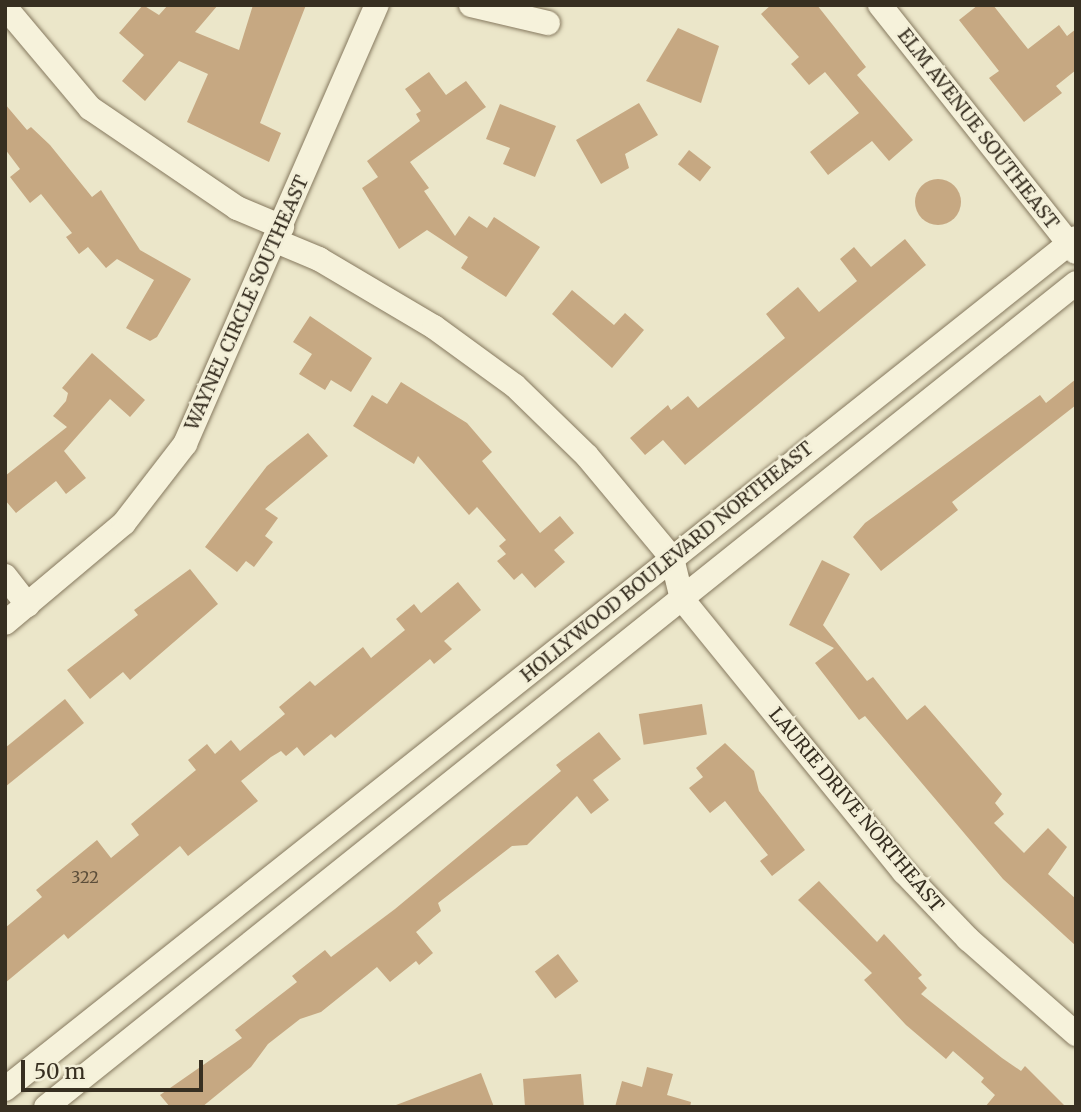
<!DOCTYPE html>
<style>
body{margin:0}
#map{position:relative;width:1081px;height:1112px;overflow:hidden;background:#ebe6c9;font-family:Merriweather,serif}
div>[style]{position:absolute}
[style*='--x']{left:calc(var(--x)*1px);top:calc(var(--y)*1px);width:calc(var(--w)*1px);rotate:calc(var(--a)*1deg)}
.building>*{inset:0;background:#c6a882;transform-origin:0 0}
.round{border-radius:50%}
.roads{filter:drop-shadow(0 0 2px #86795f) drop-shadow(0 0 2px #86795f)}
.street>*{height:24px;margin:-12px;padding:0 12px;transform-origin:12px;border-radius:12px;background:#f6f2db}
span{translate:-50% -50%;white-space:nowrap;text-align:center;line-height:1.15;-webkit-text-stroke:5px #f3efd8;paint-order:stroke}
.number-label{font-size:16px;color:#5b4d39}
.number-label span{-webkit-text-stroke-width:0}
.street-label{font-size:19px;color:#372f21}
.frame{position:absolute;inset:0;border:7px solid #372f21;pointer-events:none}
.scale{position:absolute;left:21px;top:1060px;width:182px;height:32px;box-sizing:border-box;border:4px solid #372f21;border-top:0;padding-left:9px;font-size:21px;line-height:24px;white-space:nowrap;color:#372f21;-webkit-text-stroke:5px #f3efd8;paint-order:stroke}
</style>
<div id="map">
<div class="building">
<i style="clip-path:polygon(143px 5px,159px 15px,168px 5px,218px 5px,195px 32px,239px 50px,253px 5px,306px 5px,260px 123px,281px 133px,269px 162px,187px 122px,208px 74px,179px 61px,145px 101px,122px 81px,144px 55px,119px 33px)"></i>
<i style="clip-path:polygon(771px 5px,817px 5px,866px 67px,857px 75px,913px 140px,889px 161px,872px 141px,828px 175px,810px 152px,859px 113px,825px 72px,809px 85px,791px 64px,799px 57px,761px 14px)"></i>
<i style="clip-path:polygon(978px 5px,993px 5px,1028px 49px,1059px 25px,1067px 36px,1076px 29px,1076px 70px,1056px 86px,1062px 93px,1024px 122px,989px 78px,999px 71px,959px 20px)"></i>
<i style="clip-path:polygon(678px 28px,719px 46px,701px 103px,646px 81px)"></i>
<i style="clip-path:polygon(429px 72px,446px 95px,466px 81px,486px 107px,410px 162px,429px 188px,424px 191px,455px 236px,469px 216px,487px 228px,494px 217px,540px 247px,506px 297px,461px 268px,468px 257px,427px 230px,399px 249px,362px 188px,378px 177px,367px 161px,420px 121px,416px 114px,421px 111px,405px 89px)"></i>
<i style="clip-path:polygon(639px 103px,658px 135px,625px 154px,629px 168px,601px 184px,576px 140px)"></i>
<i style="clip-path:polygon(5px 104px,27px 130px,31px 127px,50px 145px,92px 197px,101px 190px,140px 250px,191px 279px,157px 337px,150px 341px,126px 328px,154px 280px,117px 259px,106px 268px,88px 247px,79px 254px,66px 237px,72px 233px,41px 194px,30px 203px,10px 177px,20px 169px,5px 149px)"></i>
<i style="clip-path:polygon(500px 104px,556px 126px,535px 177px,503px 164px,510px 148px,486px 139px)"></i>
<i style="left:689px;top:150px;width:28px;height:18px;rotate:38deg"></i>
<i class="round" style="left:915px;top:179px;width:46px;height:46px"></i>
<i style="clip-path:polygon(905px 239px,926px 265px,685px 465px,663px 440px,645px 455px,630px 438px,668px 405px,671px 410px,688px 396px,698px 408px,785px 338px,766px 314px,798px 287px,819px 312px,857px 281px,840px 259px,854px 247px,871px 267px)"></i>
<i style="clip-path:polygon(572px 290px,614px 325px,625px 313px,644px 330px,612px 368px,552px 314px)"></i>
<i style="clip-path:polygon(310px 316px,372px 358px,351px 392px,331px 380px,325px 390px,299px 374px,312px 354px,293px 342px)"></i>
<i style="clip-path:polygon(92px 353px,145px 400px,130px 417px,110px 399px,64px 451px,86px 478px,66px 494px,56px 481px,16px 513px,5px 500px,5px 476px,67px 427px,53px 416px,66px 401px,68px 393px,62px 388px)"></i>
<i style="clip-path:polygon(1076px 379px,1076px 405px,952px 502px,958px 510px,881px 571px,853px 537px,865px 523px,1040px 395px,1046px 403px)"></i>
<i style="clip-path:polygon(401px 382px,467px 423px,492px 452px,482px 461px,540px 533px,560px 516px,574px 533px,554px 550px,565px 562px,535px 588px,522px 573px,514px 580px,497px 561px,506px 554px,499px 546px,506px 540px,477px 507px,469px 515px,418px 456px,414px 464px,353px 426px,372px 395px,387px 404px)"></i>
<i style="clip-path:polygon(308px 433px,328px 456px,265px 509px,278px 518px,265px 536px,273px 542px,254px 567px,246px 561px,237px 572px,205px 547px,267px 466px)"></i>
<i style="clip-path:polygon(822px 560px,850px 574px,823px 625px,867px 681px,873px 677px,907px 720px,925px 705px,1002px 794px,995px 803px,1004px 814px,994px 823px,1024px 853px,1048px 828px,1067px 847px,1048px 874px,1076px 899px,1076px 946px,1003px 879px,865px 716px,859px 720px,815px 663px,834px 648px,789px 625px)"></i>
<i style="clip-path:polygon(190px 569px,218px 604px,130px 680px,123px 672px,90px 699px,67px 670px,138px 615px,134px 610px)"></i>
<i style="clip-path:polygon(458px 582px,481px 610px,444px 641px,452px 649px,434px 664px,430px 659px,335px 738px,331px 734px,304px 756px,297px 747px,286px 756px,281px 751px,271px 757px,241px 781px,258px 801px,188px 856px,180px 846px,68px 939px,64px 934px,5px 983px,5px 928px,42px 897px,36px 890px,97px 840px,111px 858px,139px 835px,131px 824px,196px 770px,188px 760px,207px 744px,215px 754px,231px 740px,240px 751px,285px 714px,279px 707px,310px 681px,315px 686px,363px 647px,371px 658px,405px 630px,396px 619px,414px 604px,421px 613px)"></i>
<i style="clip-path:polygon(65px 699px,84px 723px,5px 787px,5px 748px)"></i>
<i style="left:702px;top:704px;width:31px;height:64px;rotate:81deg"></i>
<i style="clip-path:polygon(599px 732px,621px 759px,593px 780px,609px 800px,591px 814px,577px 796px,527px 845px,512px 846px,438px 903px,441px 911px,416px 932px,433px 953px,419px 965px,416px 961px,390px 982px,377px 967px,321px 1012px,300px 1019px,268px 1044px,251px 1067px,202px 1107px,170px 1107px,160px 1095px,242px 1038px,235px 1030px,297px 982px,292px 976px,325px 950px,331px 957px,395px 909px,561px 771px,556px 765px)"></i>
<i style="clip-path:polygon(725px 743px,754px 771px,759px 791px,805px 850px,772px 876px,760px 861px,768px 855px,725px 801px,710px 813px,689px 788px,703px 777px,696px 768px)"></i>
<i style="clip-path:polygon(819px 881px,877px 942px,884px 934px,922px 975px,918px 978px,927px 988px,921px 994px,1002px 1058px,1021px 1071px,1025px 1066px,1066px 1107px,985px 1107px,995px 1095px,981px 1082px,984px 1078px,953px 1051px,946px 1059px,906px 1025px,864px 980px,872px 973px,798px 900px)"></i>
<i style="left:558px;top:954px;width:34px;height:29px;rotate:53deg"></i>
<i style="clip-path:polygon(647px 1067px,673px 1074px,667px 1095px,691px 1102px,690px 1107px,615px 1107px,622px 1081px,642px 1087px)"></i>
<i style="clip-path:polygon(481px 1073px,494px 1107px,396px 1107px,396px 1105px)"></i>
<i style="clip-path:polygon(581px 1074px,584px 1107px,525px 1107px,523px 1079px)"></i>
</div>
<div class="roads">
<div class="street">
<i style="--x:471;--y:5;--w:79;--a:13.2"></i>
<i style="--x:880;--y:5;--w:315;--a:51.6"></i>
<i style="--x:5;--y:7;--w:132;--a:49.9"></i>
<i style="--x:90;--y:108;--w:178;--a:34.2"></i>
<i style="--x:237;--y:208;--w:49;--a:22.9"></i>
<i style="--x:276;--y:241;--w:47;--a:22.7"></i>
<i style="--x:319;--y:259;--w:134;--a:30.6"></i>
<i style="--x:434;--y:327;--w:100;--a:36.1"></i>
<i style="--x:515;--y:386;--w:100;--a:44.2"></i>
<i style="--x:587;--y:456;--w:133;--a:50.2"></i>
<i style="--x:672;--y:558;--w:42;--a:76.3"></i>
<i style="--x:682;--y:599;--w:352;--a:50.9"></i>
<i style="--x:904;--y:872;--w:93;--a:46.3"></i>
<i style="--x:968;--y:939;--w:144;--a:41.3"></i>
<i style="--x:5;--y:576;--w:37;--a:52"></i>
<i style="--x:5;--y:623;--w:155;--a:-40"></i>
<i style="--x:124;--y:523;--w:100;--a:-52.3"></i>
<i style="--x:185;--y:444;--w:479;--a:-66.4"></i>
<i style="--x:5;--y:1089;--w:1368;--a:-38.47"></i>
<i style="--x:46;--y:1107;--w:1319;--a:-38.66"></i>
</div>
</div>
<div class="number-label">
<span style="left:85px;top:877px">322</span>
</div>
<div class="street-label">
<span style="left:978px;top:129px;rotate:52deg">ELM AVENUE SOUTHEAST</span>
<span style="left:247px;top:303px;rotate:-66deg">WAYNEL CIRCLE SOUTHEAST</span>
<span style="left:667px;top:562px;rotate:-39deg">HOLLYWOOD BOULEVARD NORTHEAST</span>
<span style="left:856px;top:810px;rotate:50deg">LAURIE DRIVE NORTHEAST</span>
</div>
<div class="frame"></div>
<div class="scale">50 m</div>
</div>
